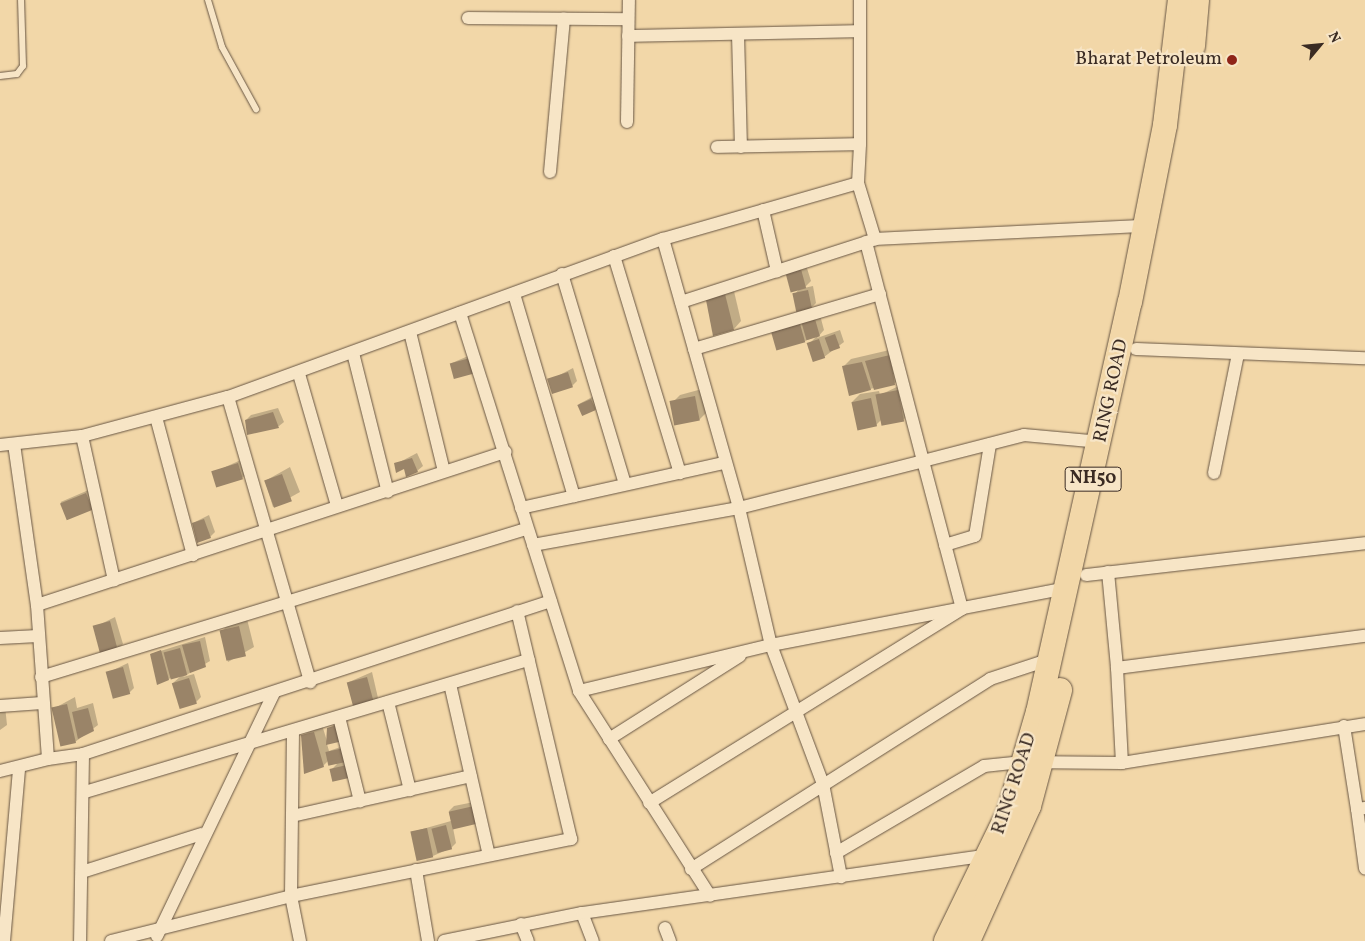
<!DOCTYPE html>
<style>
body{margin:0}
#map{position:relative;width:1365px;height:941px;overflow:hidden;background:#f2d7a8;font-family:Vollkorn,serif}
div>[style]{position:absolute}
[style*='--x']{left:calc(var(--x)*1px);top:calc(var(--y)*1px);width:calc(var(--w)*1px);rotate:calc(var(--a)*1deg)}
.shadow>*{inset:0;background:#0003;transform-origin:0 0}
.building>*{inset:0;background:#9a8468;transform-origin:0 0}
.roads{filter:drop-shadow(0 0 1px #685644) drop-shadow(0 0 1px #685644)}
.lane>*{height:6px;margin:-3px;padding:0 3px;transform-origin:3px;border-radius:3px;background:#f7e5c6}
.street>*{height:12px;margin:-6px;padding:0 6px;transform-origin:6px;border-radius:6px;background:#f7e5c6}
.highway>*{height:24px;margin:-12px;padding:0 12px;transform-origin:12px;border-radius:12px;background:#f2d7a8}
.dots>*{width:14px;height:14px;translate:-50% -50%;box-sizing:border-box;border:2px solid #f7e5c6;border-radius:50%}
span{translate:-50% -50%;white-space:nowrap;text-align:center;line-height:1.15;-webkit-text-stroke:4.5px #f7e5c6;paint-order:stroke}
.shield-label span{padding:1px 4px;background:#f7e5c6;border:1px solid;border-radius:4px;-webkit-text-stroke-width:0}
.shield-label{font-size:18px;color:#3a2b23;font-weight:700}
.poi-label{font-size:19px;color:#3a2b23}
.right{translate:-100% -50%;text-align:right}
.street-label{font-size:19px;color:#3a2b23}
.north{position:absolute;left:1295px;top:20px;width:50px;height:50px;-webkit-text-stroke:4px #f7e5c6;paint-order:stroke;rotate:62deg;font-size:14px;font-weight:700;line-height:20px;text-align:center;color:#3a2b23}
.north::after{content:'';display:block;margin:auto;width:18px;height:22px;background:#3a2b23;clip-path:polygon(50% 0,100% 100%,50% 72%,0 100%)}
</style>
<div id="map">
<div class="shadow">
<i style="clip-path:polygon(806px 265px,811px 281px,804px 288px,813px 286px,816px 303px,811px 308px,794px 295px,800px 288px,787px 274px)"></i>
<i style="clip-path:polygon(733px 287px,741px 321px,734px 329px,708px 300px)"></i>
<i style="clip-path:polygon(820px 315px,824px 330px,817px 338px,840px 330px,844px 342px,824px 357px,809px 344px,817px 336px,805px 341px,773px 333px)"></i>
<i style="clip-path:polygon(898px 348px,903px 375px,895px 383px,870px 389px,843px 367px,851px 359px)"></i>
<i style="clip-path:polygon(475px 353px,455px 377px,452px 363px)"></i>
<i style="clip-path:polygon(573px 368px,577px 381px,572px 386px,550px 380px)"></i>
<i style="clip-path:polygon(905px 383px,911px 412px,903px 420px,882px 419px,876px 425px,852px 402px,860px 394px,879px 391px,880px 395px)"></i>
<i style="clip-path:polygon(702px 389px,707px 412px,699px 420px,672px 403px,680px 395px)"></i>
<i style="clip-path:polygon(596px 395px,600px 404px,595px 409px,579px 404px)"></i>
<i style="clip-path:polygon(278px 408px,284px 422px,279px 426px,248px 433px,246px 420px,251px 415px)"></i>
<i style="clip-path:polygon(417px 453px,423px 466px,417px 471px,396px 464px)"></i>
<i style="clip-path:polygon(243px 459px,248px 473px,242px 478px,212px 473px)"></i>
<i style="clip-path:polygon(290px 467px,300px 492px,273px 507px,265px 481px)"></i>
<i style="left:91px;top:489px;width:15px;height:33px;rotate:67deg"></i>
<i style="clip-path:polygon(209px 515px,215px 532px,210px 537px,193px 523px)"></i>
<i style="clip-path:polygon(115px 617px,123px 644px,118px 649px,95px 627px)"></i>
<i style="clip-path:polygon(247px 619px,254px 647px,228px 662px,221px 632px,229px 624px)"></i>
<i style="clip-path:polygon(205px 637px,210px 661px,183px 677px,194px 674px,201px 697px,196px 702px,173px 683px,182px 675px,168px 679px,151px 654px)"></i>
<i style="clip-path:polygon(128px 663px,134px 688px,129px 693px,107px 673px)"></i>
<i style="clip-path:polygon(372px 672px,378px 698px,373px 703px,349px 682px)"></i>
<i style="clip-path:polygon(75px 697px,77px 708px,93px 703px,98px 725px,75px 742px,53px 709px)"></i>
<i style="clip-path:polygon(5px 706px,7px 725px,0 730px,0 707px)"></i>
<i style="clip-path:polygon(343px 721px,327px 744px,329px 751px,349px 744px,355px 771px,331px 770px,337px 764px,329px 760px,323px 766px,303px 735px,322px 725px,327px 741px,328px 728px)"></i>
<i style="clip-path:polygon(479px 801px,453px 828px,456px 843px,451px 848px,433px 856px,412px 832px,451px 821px,449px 811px,454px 806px)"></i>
</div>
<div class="building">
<i style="left:801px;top:269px;width:20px;height:16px;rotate:75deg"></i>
<i style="left:808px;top:290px;width:19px;height:16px;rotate:78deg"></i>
<i style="clip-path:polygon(725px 294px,734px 330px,713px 336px,706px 300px)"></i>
<i style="left:815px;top:319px;width:18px;height:14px;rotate:74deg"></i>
<i style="left:800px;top:324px;width:19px;height:30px;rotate:74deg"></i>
<i style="left:835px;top:334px;width:15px;height:11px;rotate:70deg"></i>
<i style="left:819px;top:339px;width:20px;height:13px;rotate:72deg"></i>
<i style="clip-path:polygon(890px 355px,895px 385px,874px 390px,865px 361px)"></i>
<i style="left:470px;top:358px;width:16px;height:21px;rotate:75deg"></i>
<i style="clip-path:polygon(862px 362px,871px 390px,849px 396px,842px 366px)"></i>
<i style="left:568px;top:372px;width:16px;height:22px;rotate:72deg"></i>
<i style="left:898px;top:390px;width:32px;height:23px;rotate:79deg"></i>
<i style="left:695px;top:396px;width:25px;height:26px;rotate:79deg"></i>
<i style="left:871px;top:398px;width:29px;height:20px;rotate:78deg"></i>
<i style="left:591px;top:399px;width:12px;height:15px;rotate:66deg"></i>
<i style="clip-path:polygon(273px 412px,279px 428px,247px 435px,245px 420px)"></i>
<i style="clip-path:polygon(412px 458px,418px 472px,406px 477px,404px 469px,396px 473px,394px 463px)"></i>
<i style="left:238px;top:463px;width:17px;height:28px;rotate:73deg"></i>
<i style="left:282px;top:474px;width:29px;height:19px;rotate:70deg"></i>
<i style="left:86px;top:493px;width:18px;height:28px;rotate:68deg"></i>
<i style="clip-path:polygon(204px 519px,211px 538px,197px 543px,192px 523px)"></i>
<i style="left:110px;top:621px;width:30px;height:18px;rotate:75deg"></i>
<i style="left:239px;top:626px;width:31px;height:20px;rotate:77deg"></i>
<i style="clip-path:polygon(200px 641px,206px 667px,190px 673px,182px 645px)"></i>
<i style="left:180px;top:648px;width:28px;height:17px;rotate:75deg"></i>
<i style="clip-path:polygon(161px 650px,169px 680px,157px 685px,150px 654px)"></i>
<i style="left:123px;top:667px;width:28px;height:18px;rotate:75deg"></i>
<i style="left:367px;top:677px;width:28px;height:21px;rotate:75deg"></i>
<i style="left:189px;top:678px;width:27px;height:18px;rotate:73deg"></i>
<i style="left:67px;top:704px;width:40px;height:16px;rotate:77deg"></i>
<i style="clip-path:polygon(88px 708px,94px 731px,78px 739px,72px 712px)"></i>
<i style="clip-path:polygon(338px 725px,343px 741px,326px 745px,327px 728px)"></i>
<i style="clip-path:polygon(314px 732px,324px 767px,304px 774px,301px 735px)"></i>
<i style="left:344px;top:748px;width:14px;height:19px;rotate:78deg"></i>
<i style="left:347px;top:765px;width:13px;height:18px;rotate:77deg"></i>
<i style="left:474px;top:806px;width:18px;height:26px;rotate:77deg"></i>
<i style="left:446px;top:825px;width:25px;height:15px;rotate:76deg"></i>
<i style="left:427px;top:828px;width:30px;height:17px;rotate:78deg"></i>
</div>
<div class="roads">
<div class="lane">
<i style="--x:208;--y:0;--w:49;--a:73.4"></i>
<i style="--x:222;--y:47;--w:71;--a:61.3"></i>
<i style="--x:0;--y:76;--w:17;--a:-7"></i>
<i style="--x:17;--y:74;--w:10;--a:-53"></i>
<i style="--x:23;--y:66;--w:66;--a:-91.7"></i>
</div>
<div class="street">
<i style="--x:468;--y:18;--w:160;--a:0.4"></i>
<i style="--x:738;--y:34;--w:113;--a:88.5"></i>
<i style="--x:628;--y:36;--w:232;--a:-1.2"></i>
<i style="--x:627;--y:122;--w:122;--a:-89.1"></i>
<i style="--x:717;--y:147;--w:143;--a:-1.2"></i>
<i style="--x:860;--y:144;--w:144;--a:-90"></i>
<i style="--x:550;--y:172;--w:154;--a:-84.8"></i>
<i style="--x:858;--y:183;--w:39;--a:-87"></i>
<i style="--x:763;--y:210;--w:63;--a:77.1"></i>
<i style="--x:663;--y:239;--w:280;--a:74.2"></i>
<i style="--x:739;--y:508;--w:141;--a:76.9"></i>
<i style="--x:771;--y:645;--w:148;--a:69.5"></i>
<i style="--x:823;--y:784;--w:95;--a:79"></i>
<i style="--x:866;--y:242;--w:226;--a:75.4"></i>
<i style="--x:923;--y:461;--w:104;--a:-14.4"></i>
<i style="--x:1024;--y:435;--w:77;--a:5.2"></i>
<i style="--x:614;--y:256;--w:227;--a:73.1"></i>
<i style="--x:562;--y:274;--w:219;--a:73.3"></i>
<i style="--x:514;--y:294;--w:211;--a:73.5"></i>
<i style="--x:681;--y:302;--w:202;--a:-17.9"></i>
<i style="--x:460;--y:313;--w:396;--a:72.5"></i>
<i style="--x:579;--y:691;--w:243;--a:57.4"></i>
<i style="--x:410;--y:332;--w:143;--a:76.3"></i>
<i style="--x:694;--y:349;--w:194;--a:-16.5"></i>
<i style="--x:1136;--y:349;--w:229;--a:2.3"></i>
<i style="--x:353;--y:353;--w:143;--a:75.9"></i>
<i style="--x:299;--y:374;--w:137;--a:73.9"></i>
<i style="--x:228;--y:397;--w:297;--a:73.9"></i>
<i style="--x:156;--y:417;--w:143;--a:75"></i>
<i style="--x:82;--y:436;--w:148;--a:77.5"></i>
<i style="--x:14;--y:444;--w:163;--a:81.9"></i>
<i style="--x:37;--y:605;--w:154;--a:85.9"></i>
<i style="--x:48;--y:759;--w:35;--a:-8"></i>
<i style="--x:83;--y:754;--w:187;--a:90.9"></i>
<i style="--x:0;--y:445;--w:82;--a:-6.3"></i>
<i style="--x:82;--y:436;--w:151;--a:-15"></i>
<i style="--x:228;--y:397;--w:463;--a:-20"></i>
<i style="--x:663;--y:239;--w:203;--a:-16"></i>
<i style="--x:858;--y:183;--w:59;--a:73.1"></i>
<i style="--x:875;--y:239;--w:270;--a:-2.8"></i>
<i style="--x:1214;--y:473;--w:121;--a:-78.6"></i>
<i style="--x:521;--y:508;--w:208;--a:-12.5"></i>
<i style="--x:533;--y:545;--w:209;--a:-10.2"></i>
<i style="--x:739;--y:508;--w:190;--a:-14.3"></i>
<i style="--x:923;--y:461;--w:153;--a:75.2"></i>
<i style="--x:962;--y:609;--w:368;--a:148.2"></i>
<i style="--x:945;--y:545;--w:31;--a:-17"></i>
<i style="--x:975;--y:536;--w:93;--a:-80.7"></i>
<i style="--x:1108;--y:572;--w:96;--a:84.6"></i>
<i style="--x:1117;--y:668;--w:250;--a:-7.4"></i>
<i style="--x:1086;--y:575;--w:281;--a:-6.5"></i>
<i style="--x:37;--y:605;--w:493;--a:-18.1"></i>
<i style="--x:0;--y:638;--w:38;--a:-3"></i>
<i style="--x:1117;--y:668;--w:95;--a:87"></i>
<i style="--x:41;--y:677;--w:507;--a:-16.97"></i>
<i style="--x:450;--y:684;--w:175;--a:77.2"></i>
<i style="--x:579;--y:691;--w:197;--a:-13.5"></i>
<i style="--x:771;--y:645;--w:302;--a:-10.9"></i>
<i style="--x:388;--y:702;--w:91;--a:76"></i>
<i style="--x:0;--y:706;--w:42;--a:-4.1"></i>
<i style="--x:339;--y:717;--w:87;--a:76"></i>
<i style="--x:1344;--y:726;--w:84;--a:81.1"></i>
<i style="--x:1357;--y:809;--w:8;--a:-7"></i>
<i style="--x:293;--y:731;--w:165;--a:90.7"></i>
<i style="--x:291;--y:896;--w:46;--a:78.7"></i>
<i style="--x:609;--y:739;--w:155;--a:-32.4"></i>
<i style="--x:83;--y:754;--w:492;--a:-18.1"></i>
<i style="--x:0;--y:771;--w:49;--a:-14"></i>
<i style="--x:85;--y:792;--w:463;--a:-16.6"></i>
<i style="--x:1357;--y:809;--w:60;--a:82.3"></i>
<i style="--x:292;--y:816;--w:183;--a:-12.6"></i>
<i style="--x:836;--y:853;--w:172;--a:-30.4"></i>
<i style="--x:984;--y:766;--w:37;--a:-6"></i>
<i style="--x:1021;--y:762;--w:101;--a:0.6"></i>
<i style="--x:1122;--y:763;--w:246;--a:-9.1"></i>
<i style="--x:691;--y:869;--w:354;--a:-32.4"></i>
<i style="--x:990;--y:679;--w:64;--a:-18.2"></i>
<i style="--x:416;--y:870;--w:72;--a:80.4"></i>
<i style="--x:82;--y:872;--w:126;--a:-17.6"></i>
<i style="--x:582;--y:913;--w:30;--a:69"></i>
<i style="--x:521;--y:924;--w:18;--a:68"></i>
<i style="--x:665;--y:928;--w:14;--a:69"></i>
<i style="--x:157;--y:936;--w:270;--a:-64.3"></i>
<i style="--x:4;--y:941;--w:173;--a:-85"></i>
<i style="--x:111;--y:941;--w:186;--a:-14"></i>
<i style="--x:291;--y:896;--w:286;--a:-11.5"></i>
<i style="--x:571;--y:839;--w:234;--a:-103.3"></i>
<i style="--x:444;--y:941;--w:141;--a:-11.5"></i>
<i style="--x:582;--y:913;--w:412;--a:-8.1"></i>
</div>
<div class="highway">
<i style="--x:1193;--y:46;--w:46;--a:-85"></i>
<i style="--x:946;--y:941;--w:144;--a:-64.1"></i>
<i style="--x:1009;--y:811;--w:103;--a:-73.7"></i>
<i style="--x:1038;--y:712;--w:420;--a:-77.4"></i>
<i style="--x:1130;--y:302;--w:180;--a:-78.8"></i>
<i style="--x:1165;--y:125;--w:126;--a:-83.2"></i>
<i style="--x:968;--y:941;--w:148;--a:-65.7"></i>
<i style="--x:1029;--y:806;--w:120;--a:-75"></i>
</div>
</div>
<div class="dots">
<i style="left:1232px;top:60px;background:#8f2418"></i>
</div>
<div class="shield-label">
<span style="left:1093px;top:479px">NH50</span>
</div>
<div class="poi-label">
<span class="right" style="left:1222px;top:60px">Bharat Petroleum</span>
</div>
<div class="street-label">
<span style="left:1112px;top:391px;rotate:-78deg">RING ROAD</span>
<span style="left:1015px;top:784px;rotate:-72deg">RING ROAD</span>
</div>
<div class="north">N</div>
</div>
